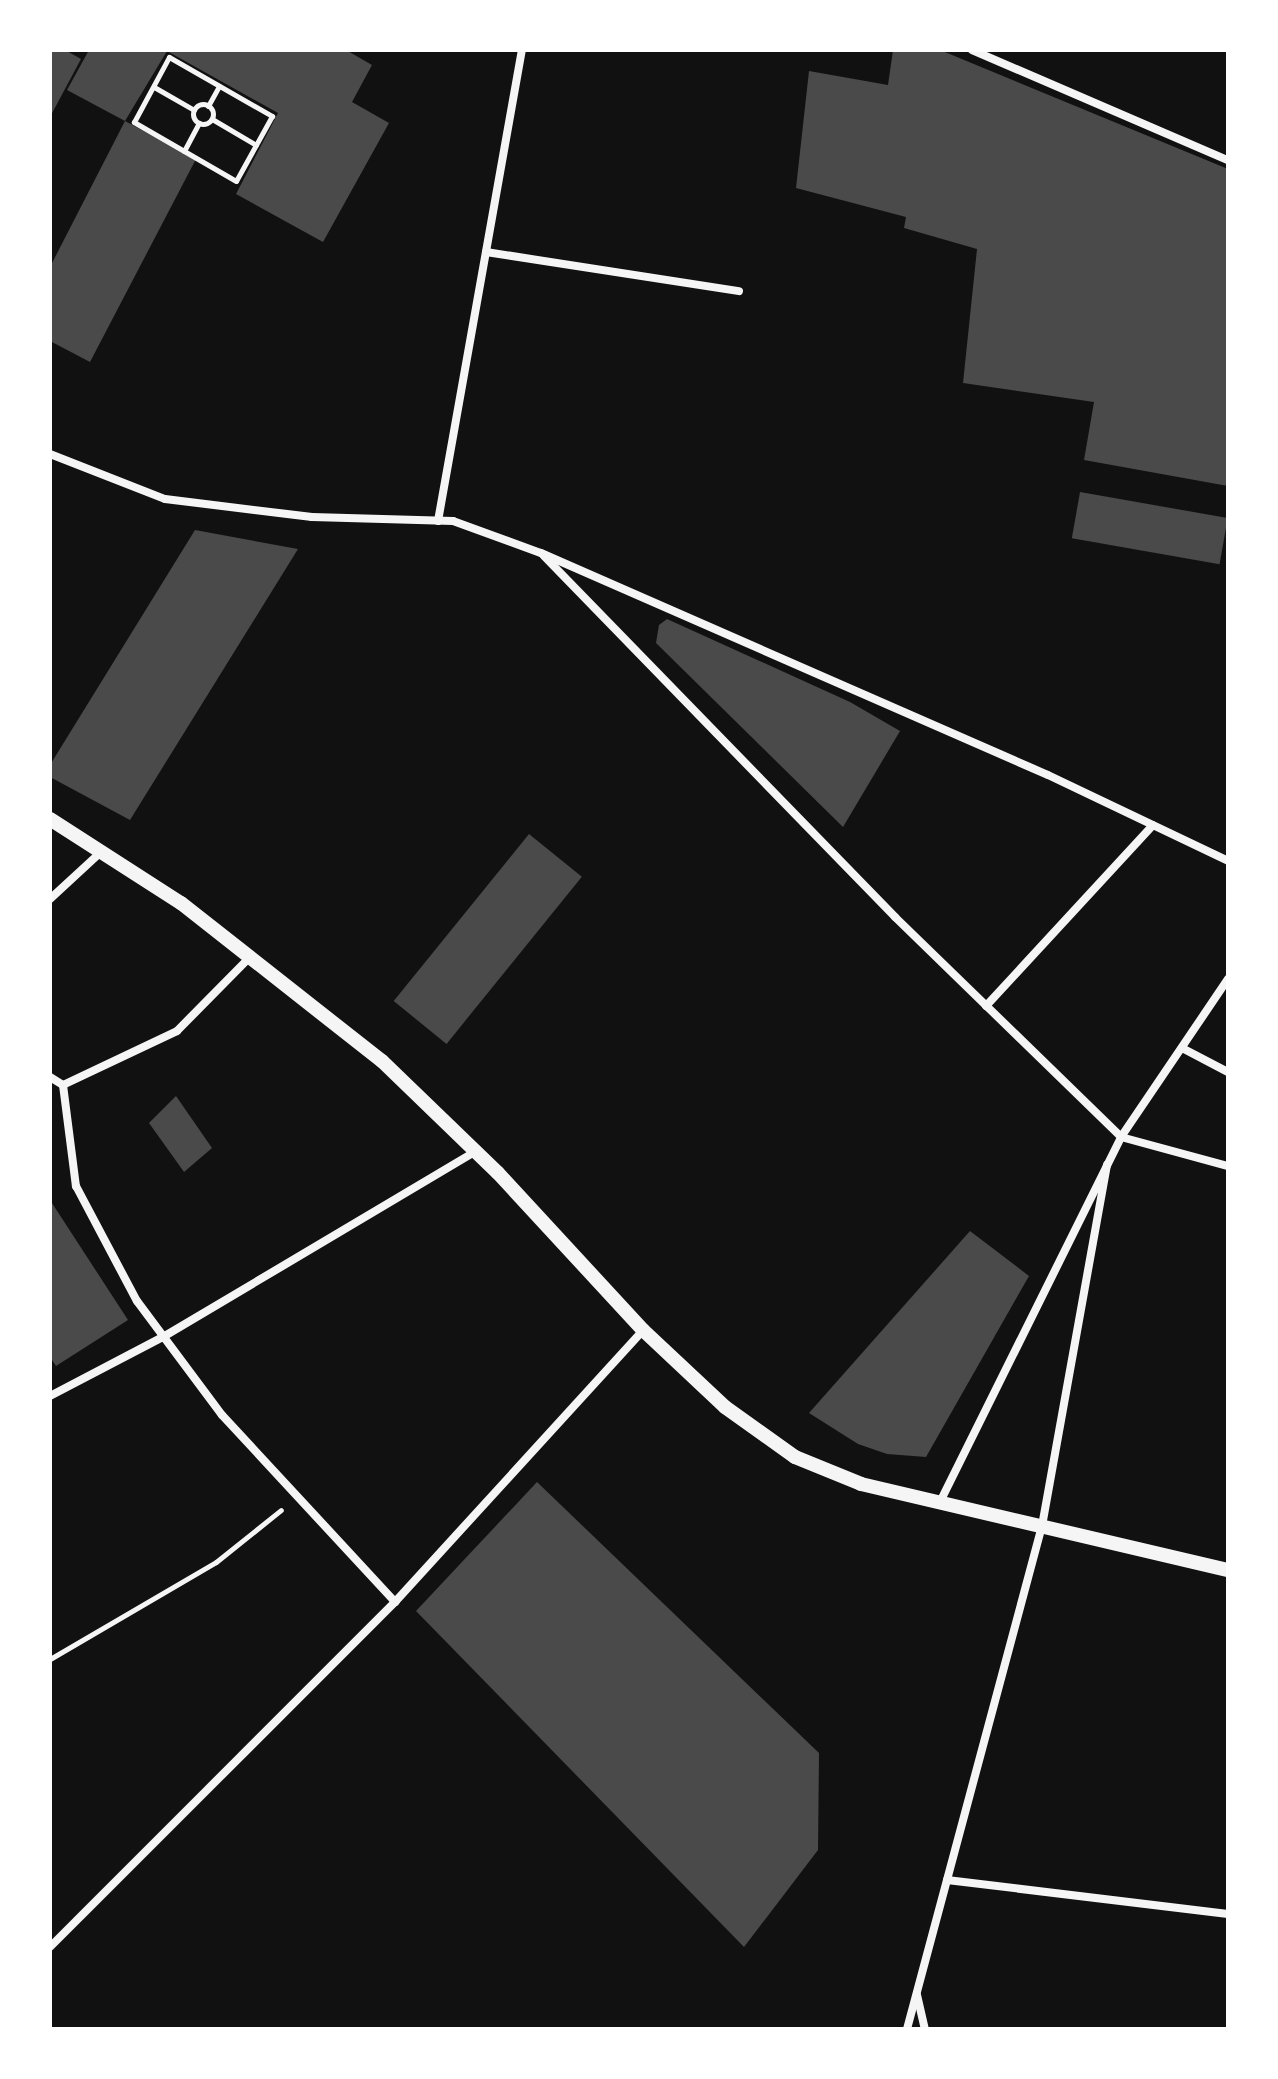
<!DOCTYPE html>
<style>
body{margin:0}
#map{position:relative;width:1278px;height:2079px;overflow:hidden;background:#111;font-family:"Alegreya Sans",sans-serif}
div>[style]{position:absolute}
[style*='--x']{left:calc(var(--x)*1px);top:calc(var(--y)*1px);width:calc(var(--w)*1px);rotate:calc(var(--a)*1deg)}
.building>*{inset:0;background:#4a4a4a;transform-origin:0 0}
.path>*{height:5px;margin:-2.5px;padding:0 2.5px;transform-origin:2.5px;border-radius:2.5px;background:#f5f5f5}
.path>.ring{margin:-2.5px;padding:0;box-sizing:content-box;background:none;border:5px solid #f5f5f5;border-radius:50%}
.minor>*{height:8px;margin:-4px;padding:0 4px;transform-origin:4px;border-radius:4px;background:#f5f5f5}
.tertiary>*{height:14px;margin:-7px;padding:0 7px;transform-origin:7px;border-radius:7px;background:#f5f5f5}
span{translate:-50% -50%;white-space:nowrap;text-align:center;line-height:1.15;-webkit-text-stroke:8px #fff;paint-order:stroke}
.frame{position:absolute;inset:0;border:52px solid #fff;pointer-events:none}
</style>
<div id="map">
<div class="building">
<i style="clip-path:polygon(50px 50px,65px 50px,81px 59px,50px 117px)"></i>
<i style="clip-path:polygon(89px 50px,346px 50px,372px 65px,352px 102px,389px 123px,323px 242px,236px 194px,278px 113px,167px 51px,125px 121px,67px 90px)"></i>
<i style="clip-path:polygon(893px 50px,940px 50px,1228px 169px,1228px 486px,1084px 460px,1094px 402px,963px 383px,977px 249px,904px 228px,906px 217px,796px 188px,809px 71px,888px 85px)"></i>
<i style="clip-path:polygon(125px 121px,196px 159px,90px 362px,50px 341px,50px 267px)"></i>
<i style="left:1080px;top:492px;width:150px;height:47px;rotate:10deg"></i>
<i style="clip-path:polygon(195px 530px,298px 549px,130px 820px,50px 777px,50px 765px)"></i>
<i style="clip-path:polygon(667px 619px,850px 702px,900px 731px,843px 827px,656px 643px,659px 625px)"></i>
<i style="left:529px;top:834px;width:68px;height:215px;rotate:39deg"></i>
<i style="clip-path:polygon(176px 1096px,212px 1148px,184px 1172px,149px 1123px)"></i>
<i style="clip-path:polygon(50px 1200px,128px 1320px,56px 1366px,50px 1357px)"></i>
<i style="clip-path:polygon(970px 1231px,1029px 1276px,926px 1457px,887px 1454px,858px 1444px,809px 1413px)"></i>
<i style="clip-path:polygon(537px 1482px,819px 1753px,818px 1850px,744px 1947px,416px 1611px)"></i>
</div>
<div class="path">
<i style="--x:169;--y:57;--w:119;--a:29.8"></i>
<i style="--x:272;--y:116;--w:74;--a:119"></i>
<i style="--x:236;--y:181;--w:118;--a:-150"></i>
<i style="--x:134;--y:122;--w:74;--a:-61.7"></i>
<i style="--x:154;--y:87;--w:46;--a:29.9"></i>
<i class="ring" style="left:193px;top:104px;width:15px;height:15px"></i>
<i style="--x:208;--y:106;--w:23;--a:-61"></i>
<i style="--x:212;--y:119;--w:51;--a:30.6"></i>
<i style="--x:184;--y:151;--w:32;--a:-62"></i>
<i style="--x:50;--y:1659;--w:192;--a:-30.3"></i>
<i style="--x:216;--y:1562;--w:83;--a:-38.7"></i>
</div>
<div class="minor">
<i style="--x:972;--y:50;--w:279;--a:23.3"></i>
<i style="--x:486;--y:252;--w:256;--a:8.8"></i>
<i style="--x:50;--y:454;--w:123;--a:21.4"></i>
<i style="--x:165;--y:499;--w:148;--a:7"></i>
<i style="--x:312;--y:517;--w:141;--a:1.6"></i>
<i style="--x:453;--y:521;--w:94;--a:20"></i>
<i style="--x:541;--y:553;--w:553;--a:23.65"></i>
<i style="--x:1048;--y:775;--w:199;--a:25.5"></i>
<i style="--x:438;--y:521;--w:478;--a:-79.9"></i>
<i style="--x:544;--y:556;--w:504;--a:45.8"></i>
<i style="--x:895;--y:917;--w:315;--a:44.2"></i>
<i style="--x:1121;--y:1137;--w:111;--a:15.2"></i>
<i style="--x:50;--y:899;--w:71;--a:-42.7"></i>
<i style="--x:986;--y:1006;--w:246;--a:-47.3"></i>
<i style="--x:1182;--y:1048;--w:52;--a:27.6"></i>
<i style="--x:50;--y:1077;--w:15;--a:32"></i>
<i style="--x:63;--y:1085;--w:102;--a:82.7"></i>
<i style="--x:76;--y:1186;--w:130;--a:62.1"></i>
<i style="--x:137;--y:1301;--w:142;--a:53.3"></i>
<i style="--x:222;--y:1415;--w:255;--a:47.2"></i>
<i style="--x:63;--y:1085;--w:126;--a:-25.3"></i>
<i style="--x:177;--y:1031;--w:104;--a:-45.4"></i>
<i style="--x:50;--y:1396;--w:127;--a:-27.6"></i>
<i style="--x:163;--y:1337;--w:364;--a:-30.7"></i>
<i style="--x:940;--y:1502;--w:407;--a:-63.6"></i>
<i style="--x:1121;--y:1137;--w:191;--a:-55.9"></i>
<i style="--x:947;--y:1880;--w:283;--a:6.9"></i>
<i style="--x:50;--y:1947;--w:488;--a:-45"></i>
<i style="--x:395;--y:1602;--w:368;--a:-47.6"></i>
<i style="--x:917;--y:1995;--w:35;--a:77"></i>
<i style="--x:907;--y:2029;--w:521;--a:-74.98"></i>
<i style="--x:1042;--y:1526;--w:367;--a:-79.8"></i>
</div>
<div class="tertiary">
<i style="--x:50;--y:819;--w:156;--a:32.7"></i>
<i style="--x:181;--y:903;--w:256;--a:38.2"></i>
<i style="--x:382;--y:1061;--w:161;--a:44"></i>
<i style="--x:498;--y:1173;--w:214;--a:47.3"></i>
<i style="--x:643;--y:1330;--w:112;--a:43.2"></i>
<i style="--x:725;--y:1407;--w:86;--a:35.5"></i>
<i style="--x:795;--y:1457;--w:71;--a:22.2"></i>
<i style="--x:861;--y:1484;--w:377;--a:13.2"></i>
</div>
<div class="frame"></div>
</div>
